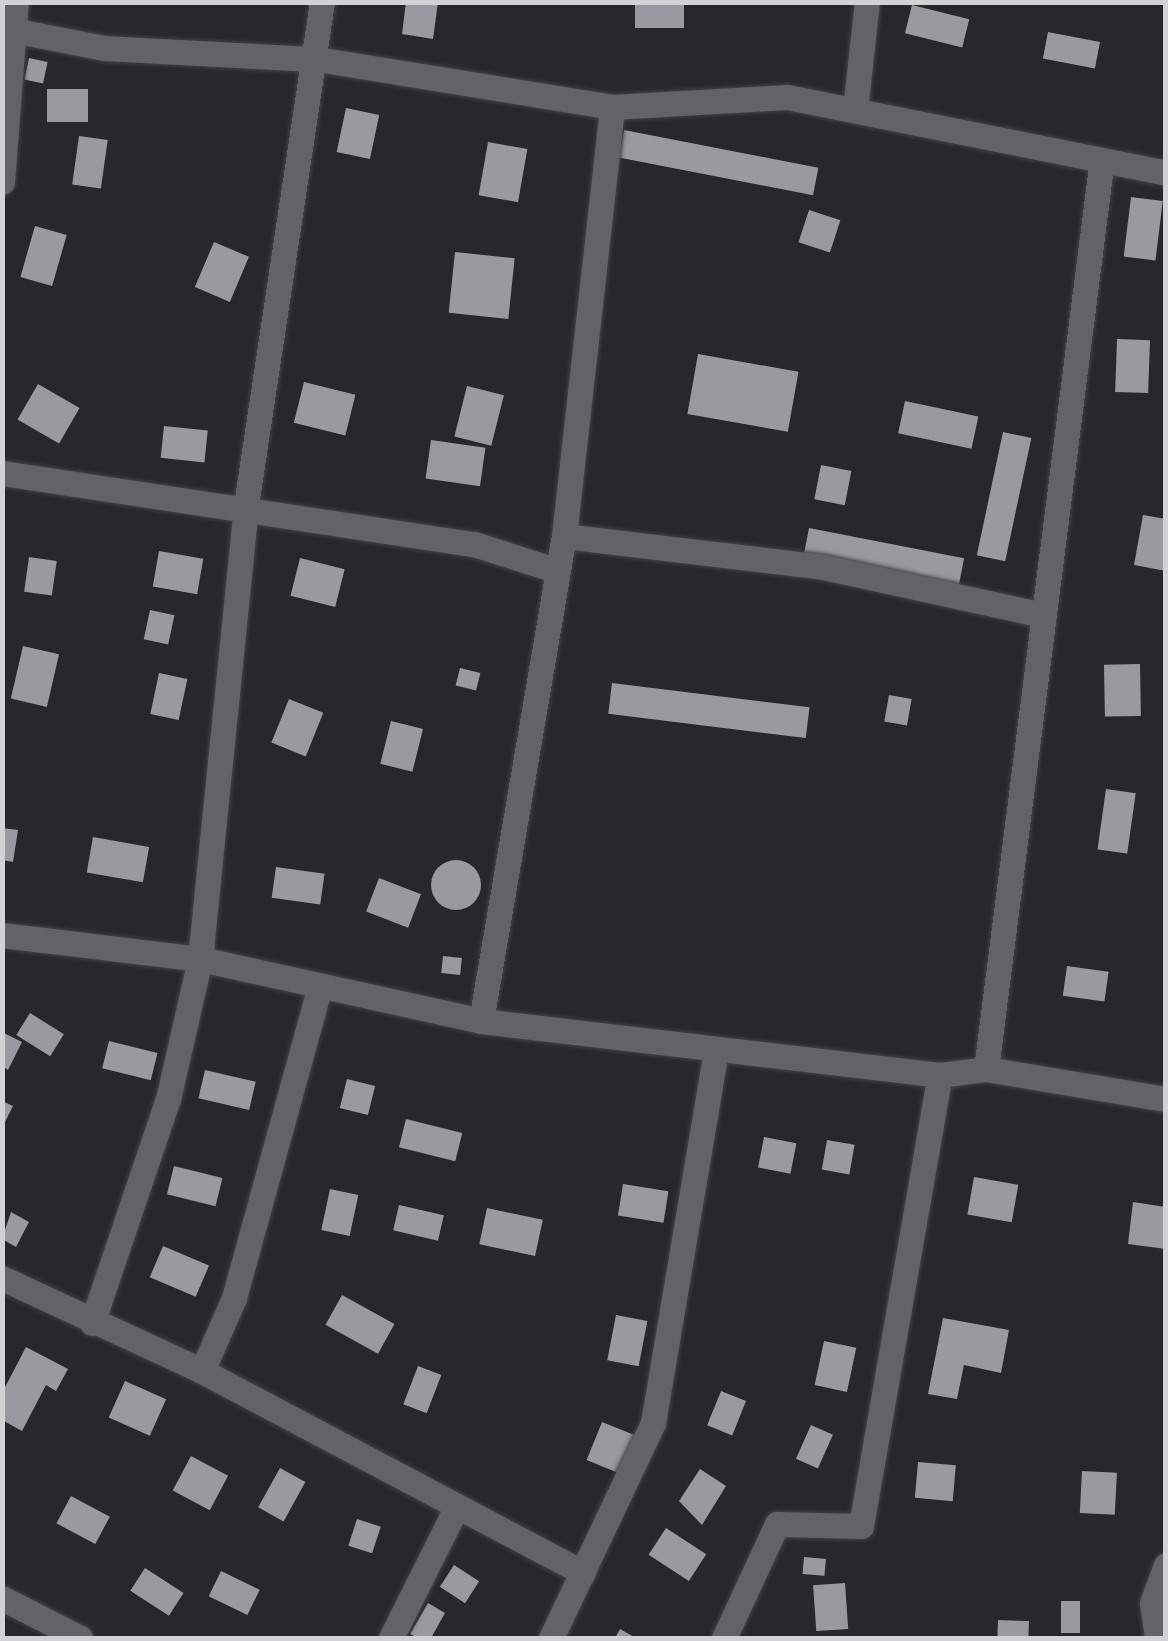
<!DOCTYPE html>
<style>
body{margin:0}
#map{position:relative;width:1168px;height:1641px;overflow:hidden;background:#27272c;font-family:"Crimson Pro",serif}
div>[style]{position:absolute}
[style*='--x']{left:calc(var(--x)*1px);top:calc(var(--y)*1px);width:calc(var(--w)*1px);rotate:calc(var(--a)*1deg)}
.building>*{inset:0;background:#999a9f;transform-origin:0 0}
.round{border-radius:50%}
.roads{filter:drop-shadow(0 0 2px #424246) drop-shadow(0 0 2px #424246)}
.minor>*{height:25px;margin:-12.5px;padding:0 12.5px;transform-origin:12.5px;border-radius:12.5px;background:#626367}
span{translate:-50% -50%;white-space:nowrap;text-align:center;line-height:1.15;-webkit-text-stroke:10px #1d1e22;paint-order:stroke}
.frame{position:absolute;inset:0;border:5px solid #d1d2d4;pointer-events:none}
</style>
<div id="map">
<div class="building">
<i style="clip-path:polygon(406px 2px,438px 2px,433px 39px,402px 34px)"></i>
<i style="left:635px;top:2px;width:49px;height:26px"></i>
<i style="left:912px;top:5px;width:59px;height:29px;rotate:14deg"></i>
<i style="left:1048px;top:32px;width:53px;height:27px;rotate:11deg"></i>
<i style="left:29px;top:58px;width:19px;height:22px;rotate:12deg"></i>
<i style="left:47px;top:89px;width:41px;height:33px"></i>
<i style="left:346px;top:108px;width:34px;height:45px;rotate:12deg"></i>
<i style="left:624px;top:130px;width:198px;height:28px;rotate:11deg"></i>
<i style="left:79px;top:136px;width:29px;height:49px;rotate:8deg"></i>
<i style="left:488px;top:142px;width:40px;height:54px;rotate:10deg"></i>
<i style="left:1131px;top:197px;width:32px;height:60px;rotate:7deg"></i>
<i style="left:809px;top:210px;width:33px;height:34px;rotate:18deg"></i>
<i style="left:35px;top:226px;width:33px;height:53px;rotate:16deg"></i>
<i style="left:214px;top:242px;width:38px;height:49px;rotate:23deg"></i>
<i style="left:455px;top:252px;width:60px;height:61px;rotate:6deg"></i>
<i style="left:1117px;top:339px;width:33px;height:53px;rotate:2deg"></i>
<i style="left:698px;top:354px;width:102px;height:61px;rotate:10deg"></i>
<i style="left:304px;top:382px;width:53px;height:42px;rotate:14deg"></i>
<i style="left:38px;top:384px;width:48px;height:41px;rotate:30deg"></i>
<i style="left:467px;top:386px;width:38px;height:52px;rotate:14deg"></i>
<i style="left:905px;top:401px;width:75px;height:33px;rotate:12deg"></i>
<i style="left:164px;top:426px;width:44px;height:32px;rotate:6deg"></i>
<i style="left:1003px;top:432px;width:29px;height:126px;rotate:12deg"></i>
<i style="left:431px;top:440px;width:55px;height:39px;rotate:8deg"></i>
<i style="left:821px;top:465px;width:31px;height:35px;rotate:11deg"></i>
<i style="clip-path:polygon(1143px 515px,1166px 519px,1166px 571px,1134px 565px)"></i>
<i style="left:809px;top:528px;width:158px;height:28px;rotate:11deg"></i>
<i style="left:159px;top:551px;width:45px;height:36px;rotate:10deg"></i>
<i style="left:29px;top:557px;width:28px;height:35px;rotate:8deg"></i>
<i style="left:300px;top:558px;width:46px;height:39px;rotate:14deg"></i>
<i style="left:150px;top:610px;width:25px;height:30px;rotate:12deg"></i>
<i style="left:23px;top:646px;width:37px;height:54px;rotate:13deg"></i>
<i style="left:1140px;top:664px;width:52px;height:36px;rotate:89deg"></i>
<i style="left:460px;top:668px;width:21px;height:18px;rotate:14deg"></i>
<i style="left:159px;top:673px;width:29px;height:42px;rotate:12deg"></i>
<i style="left:612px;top:683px;width:199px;height:31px;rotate:7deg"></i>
<i style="left:889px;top:695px;width:23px;height:27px;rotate:10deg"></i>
<i style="left:289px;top:699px;width:37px;height:47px;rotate:22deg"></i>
<i style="left:391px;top:721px;width:33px;height:44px;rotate:14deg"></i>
<i style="left:1106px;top:789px;width:30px;height:61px;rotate:8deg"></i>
<i style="clip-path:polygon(2px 828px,18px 830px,13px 862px,2px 860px)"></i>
<i style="left:93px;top:837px;width:57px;height:36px;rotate:10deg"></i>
<i class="round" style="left:431px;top:860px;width:50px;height:50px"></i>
<i style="left:276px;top:867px;width:49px;height:31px;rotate:8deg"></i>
<i style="left:379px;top:878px;width:45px;height:36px;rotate:21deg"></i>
<i style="left:443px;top:956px;width:19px;height:17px;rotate:6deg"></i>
<i style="left:1067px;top:966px;width:42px;height:30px;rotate:8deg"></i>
<i style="left:30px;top:1013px;width:40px;height:26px;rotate:32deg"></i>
<i style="clip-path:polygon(2px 1032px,22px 1042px,8px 1070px,2px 1066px)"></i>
<i style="left:109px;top:1041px;width:50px;height:28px;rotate:14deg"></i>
<i style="left:205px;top:1070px;width:52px;height:29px;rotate:13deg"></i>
<i style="left:347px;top:1079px;width:29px;height:30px;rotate:14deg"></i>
<i style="clip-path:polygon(2px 1101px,13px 1106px,2px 1128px)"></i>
<i style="left:406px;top:1119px;width:58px;height:29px;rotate:14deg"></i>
<i style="left:764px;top:1137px;width:33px;height:31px;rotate:11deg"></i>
<i style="left:827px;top:1140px;width:28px;height:30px;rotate:10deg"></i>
<i style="left:174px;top:1166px;width:50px;height:29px;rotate:14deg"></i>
<i style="left:974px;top:1177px;width:45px;height:38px;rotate:10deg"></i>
<i style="left:623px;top:1184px;width:46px;height:32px;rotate:9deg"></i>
<i style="left:330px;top:1189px;width:29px;height:42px;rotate:12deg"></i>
<i style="clip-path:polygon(1133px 1202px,1166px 1207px,1166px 1249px,1128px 1244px)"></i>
<i style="left:399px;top:1205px;width:46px;height:26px;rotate:13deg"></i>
<i style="left:487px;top:1208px;width:57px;height:37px;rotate:12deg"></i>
<i style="clip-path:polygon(11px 1212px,29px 1222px,16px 1247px,2px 1239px)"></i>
<i style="left:163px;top:1246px;width:50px;height:34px;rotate:23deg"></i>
<i style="left:342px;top:1295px;width:60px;height:34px;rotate:29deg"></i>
<i style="left:616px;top:1315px;width:32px;height:46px;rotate:11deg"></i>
<i style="clip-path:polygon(943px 1318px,1009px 1330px,1001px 1373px,964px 1365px,957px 1399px,928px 1394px)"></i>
<i style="left:824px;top:1341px;width:33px;height:45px;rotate:12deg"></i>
<i style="clip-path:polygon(26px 1347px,68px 1369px,56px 1391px,46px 1385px,22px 1431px,2px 1420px,2px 1393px)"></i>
<i style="left:418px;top:1366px;width:25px;height:41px;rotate:21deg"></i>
<i style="left:125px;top:1381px;width:45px;height:40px;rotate:24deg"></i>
<i style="left:721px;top:1391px;width:27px;height:37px;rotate:22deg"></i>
<i style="left:602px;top:1422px;width:35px;height:41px;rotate:22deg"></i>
<i style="left:811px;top:1425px;width:24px;height:37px;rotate:24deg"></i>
<i style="left:191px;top:1456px;width:42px;height:39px;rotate:28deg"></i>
<i style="left:918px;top:1462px;width:38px;height:36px;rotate:5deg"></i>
<i style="left:280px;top:1468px;width:29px;height:45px;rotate:29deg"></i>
<i style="clip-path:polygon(700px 1469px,726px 1486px,702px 1525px,679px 1501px)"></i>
<i style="left:1082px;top:1471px;width:35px;height:42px;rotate:3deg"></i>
<i style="left:71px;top:1496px;width:44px;height:31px;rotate:28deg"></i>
<i style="left:357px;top:1519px;width:25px;height:28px;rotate:18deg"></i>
<i style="left:666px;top:1528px;width:48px;height:32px;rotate:33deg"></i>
<i style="left:804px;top:1557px;width:22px;height:17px;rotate:5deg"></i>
<i style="left:454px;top:1565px;width:30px;height:26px;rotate:33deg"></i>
<i style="left:145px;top:1568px;width:46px;height:27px;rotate:33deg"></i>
<i style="left:221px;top:1571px;width:43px;height:28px;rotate:26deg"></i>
<i style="left:845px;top:1583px;width:46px;height:32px;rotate:86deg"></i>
<i style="left:1061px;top:1601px;width:19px;height:32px"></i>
<i style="clip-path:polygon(428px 1603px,445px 1613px,431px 1638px,418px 1638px,410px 1634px)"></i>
<i style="left:998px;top:1620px;width:31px;height:17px;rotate:2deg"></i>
<i style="clip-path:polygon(620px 1629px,636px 1638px,615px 1638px)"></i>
</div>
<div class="roads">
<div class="minor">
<i style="--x:2;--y:28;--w:104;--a:11.1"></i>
<i style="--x:104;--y:48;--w:213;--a:3"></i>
<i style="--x:317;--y:59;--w:299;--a:9.2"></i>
<i style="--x:612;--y:107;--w:175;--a:-3.3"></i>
<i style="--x:787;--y:97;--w:387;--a:11.3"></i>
<i style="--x:855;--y:110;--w:109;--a:-83.7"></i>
<i style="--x:2;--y:182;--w:181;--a:-85.6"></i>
<i style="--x:2;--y:473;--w:477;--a:8.6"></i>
<i style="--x:474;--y:544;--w:88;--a:17.8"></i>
<i style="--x:564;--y:536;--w:261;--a:6.8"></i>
<i style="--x:823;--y:567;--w:226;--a:12.3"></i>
<i style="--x:2;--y:935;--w:199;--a:6.9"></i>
<i style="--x:200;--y:959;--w:288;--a:12.4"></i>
<i style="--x:481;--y:1021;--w:462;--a:6.7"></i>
<i style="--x:940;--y:1075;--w:46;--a:-7.4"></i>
<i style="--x:986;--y:1069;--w:182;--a:9.5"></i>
<i style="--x:481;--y:1021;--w:492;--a:-80.3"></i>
<i style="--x:564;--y:536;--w:432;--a:-83.6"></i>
<i style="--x:986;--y:1069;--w:910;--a:-82.74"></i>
<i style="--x:2;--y:1278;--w:221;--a:24.9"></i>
<i style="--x:202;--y:1371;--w:431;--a:27.9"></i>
<i style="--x:92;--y:1323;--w:237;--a:-71.3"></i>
<i style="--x:168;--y:1099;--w:144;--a:-77.1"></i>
<i style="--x:200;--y:959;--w:456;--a:-84.2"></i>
<i style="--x:246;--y:505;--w:509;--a:-81.41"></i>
<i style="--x:202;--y:1371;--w:80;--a:-66.3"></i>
<i style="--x:234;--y:1298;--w:324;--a:-74.6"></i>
<i style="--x:2;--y:1598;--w:88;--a:27.1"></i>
<i style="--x:391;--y:1638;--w:145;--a:-63.4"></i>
<i style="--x:551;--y:1638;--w:238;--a:-64.6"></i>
<i style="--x:653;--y:1423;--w:377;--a:-80.4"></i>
<i style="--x:724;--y:1638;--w:126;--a:-65.1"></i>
<i style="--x:777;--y:1524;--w:84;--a:1.4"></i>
<i style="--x:861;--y:1526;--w:458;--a:-80.1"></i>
<i style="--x:1157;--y:1638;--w:35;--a:-98"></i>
<i style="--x:1152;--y:1603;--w:40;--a:-69.8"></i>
</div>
</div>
<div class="frame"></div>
</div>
